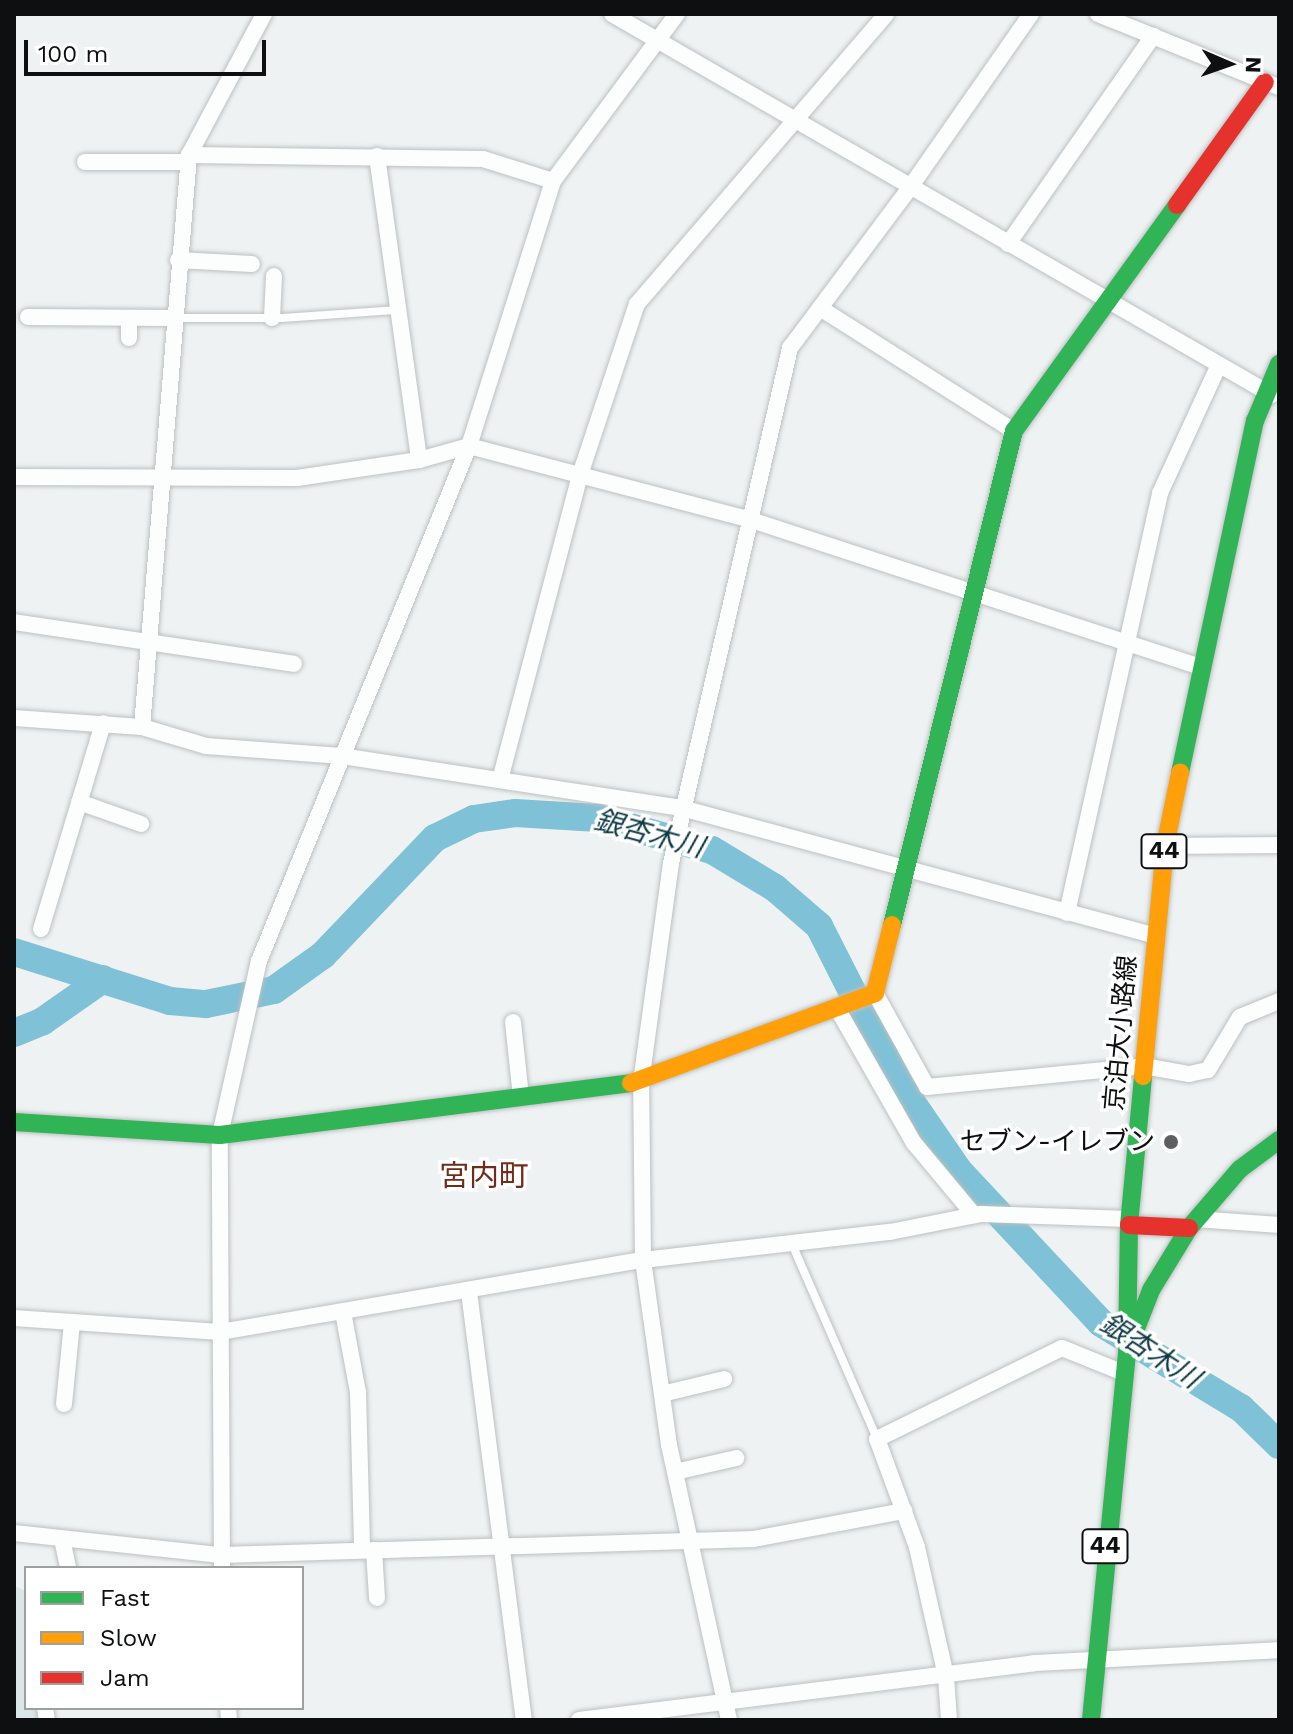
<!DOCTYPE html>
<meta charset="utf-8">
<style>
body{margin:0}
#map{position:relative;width:1293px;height:1734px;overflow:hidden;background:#eef2f3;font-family:"Work Sans","Noto Sans JP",sans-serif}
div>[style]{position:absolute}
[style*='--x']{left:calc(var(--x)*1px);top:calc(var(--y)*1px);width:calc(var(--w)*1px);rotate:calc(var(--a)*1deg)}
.built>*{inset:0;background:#dbe6ea}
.river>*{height:28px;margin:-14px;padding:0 14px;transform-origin:14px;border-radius:14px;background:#7fc1d6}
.roads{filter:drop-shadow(0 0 2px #bcc0c1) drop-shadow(0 0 2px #bcc0c1)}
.lane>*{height:8px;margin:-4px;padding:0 4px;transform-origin:4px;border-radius:4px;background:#fcfdfd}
.street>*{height:16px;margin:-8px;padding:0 8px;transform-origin:8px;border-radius:8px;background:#fcfdfd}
.fast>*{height:18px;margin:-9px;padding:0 9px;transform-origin:9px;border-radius:9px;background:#30b455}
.slow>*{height:18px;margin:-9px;padding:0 9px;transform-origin:9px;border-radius:9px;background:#ff9f0a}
.jam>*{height:18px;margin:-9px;padding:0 9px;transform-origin:9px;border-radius:9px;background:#e5322d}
.dots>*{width:22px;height:22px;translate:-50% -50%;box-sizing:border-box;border:4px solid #fff;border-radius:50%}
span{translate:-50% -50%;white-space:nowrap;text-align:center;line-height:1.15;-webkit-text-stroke:7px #fff;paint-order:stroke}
.shield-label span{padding:2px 6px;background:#fff;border:2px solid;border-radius:6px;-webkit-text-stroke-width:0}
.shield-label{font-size:24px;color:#0d0f10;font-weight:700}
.street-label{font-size:26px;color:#0d0f10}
.poi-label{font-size:26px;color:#0d0f10}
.right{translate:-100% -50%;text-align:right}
.water-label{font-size:28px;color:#0d3845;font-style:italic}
.quarter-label{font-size:30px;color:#6f2c19}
.frame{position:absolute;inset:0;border:16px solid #0d0f10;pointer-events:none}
.legend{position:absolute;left:24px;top:1566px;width:280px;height:144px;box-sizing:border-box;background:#fff;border:2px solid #9e9f9f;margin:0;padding:10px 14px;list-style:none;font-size:24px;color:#0d0f10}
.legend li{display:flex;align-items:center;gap:16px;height:40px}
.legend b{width:40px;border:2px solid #9e9f9f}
.north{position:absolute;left:1189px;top:24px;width:80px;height:80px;-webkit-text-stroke:6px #fff;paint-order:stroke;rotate:92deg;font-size:22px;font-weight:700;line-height:32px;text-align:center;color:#0d0f10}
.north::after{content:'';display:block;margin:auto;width:28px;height:36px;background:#0d0f10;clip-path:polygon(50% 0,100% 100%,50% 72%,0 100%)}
.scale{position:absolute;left:24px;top:40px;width:242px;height:36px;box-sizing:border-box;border:4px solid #0d0f10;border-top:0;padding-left:10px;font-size:24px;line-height:28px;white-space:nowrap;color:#0d0f10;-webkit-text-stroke:6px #fff;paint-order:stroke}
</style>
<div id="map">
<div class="built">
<i style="clip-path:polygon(14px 1586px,26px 1591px,26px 1708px,39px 1708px,41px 1720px,14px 1720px)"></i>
</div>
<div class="river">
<i style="--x:14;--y:952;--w:164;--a:17.4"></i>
<i style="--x:170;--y:1001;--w:36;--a:5"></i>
<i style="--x:206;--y:1004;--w:69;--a:-11.6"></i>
<i style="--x:274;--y:990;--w:60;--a:-35.5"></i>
<i style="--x:323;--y:955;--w:162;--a:-46.3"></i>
<i style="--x:435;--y:838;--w:43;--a:-26"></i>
<i style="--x:474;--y:819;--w:41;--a:-8.3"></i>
<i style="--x:515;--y:813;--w:83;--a:3.4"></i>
<i style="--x:598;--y:818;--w:118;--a:15.7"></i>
<i style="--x:712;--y:850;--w:74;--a:31.1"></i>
<i style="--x:775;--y:888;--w:58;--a:40.8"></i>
<i style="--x:819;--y:926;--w:177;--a:63.1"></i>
<i style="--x:899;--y:1084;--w:104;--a:55.5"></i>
<i style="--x:958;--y:1170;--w:209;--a:46.9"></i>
<i style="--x:1101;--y:1323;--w:164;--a:31.3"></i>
<i style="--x:1241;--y:1408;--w:53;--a:44.2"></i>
<i style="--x:14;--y:1033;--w:31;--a:-22"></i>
<i style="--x:43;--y:1021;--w:73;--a:-35"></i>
</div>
<div class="roads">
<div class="lane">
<i style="--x:176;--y:318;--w:106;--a:0"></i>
<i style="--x:282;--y:318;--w:113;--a:-4"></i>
<i style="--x:792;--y:1244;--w:213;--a:66.4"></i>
</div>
<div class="street">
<i style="--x:612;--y:14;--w:762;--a:30"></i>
<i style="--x:1098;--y:14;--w:195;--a:22"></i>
<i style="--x:189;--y:155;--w:294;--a:0.8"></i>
<i style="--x:483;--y:159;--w:73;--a:17.4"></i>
<i style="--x:377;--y:156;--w:307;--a:82.1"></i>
<i style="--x:85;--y:162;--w:103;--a:0"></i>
<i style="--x:1008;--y:244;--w:254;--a:-55.1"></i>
<i style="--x:178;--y:260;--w:74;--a:3.1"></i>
<i style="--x:820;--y:308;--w:230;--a:32.4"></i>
<i style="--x:28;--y:317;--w:144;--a:0.4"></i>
<i style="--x:272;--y:318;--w:42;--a:-87.3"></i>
<i style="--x:129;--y:338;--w:20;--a:-90"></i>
<i style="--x:14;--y:477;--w:283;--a:0.2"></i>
<i style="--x:297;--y:478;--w:123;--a:-8.4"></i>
<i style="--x:419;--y:460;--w:52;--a:-15.6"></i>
<i style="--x:469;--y:446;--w:288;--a:14.7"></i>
<i style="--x:748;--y:519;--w:476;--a:18.1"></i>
<i style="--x:14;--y:622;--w:283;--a:8.5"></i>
<i style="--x:14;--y:718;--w:128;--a:4"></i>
<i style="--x:142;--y:727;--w:67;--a:16.5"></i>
<i style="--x:206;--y:746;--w:136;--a:4.2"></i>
<i style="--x:342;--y:756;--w:344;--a:8.7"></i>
<i style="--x:682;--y:808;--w:491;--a:15.1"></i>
<i style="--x:142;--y:727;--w:574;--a:-85.3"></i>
<i style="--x:189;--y:155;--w:160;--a:-62"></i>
<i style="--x:500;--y:780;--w:315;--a:-75.3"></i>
<i style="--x:580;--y:475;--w:180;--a:-71.6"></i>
<i style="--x:637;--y:304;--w:382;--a:-49.3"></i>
<i style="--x:79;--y:802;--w:66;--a:19.5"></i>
<i style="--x:1165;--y:846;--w:114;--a:-0.5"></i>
<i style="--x:1067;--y:913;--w:430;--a:-77.5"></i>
<i style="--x:1160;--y:493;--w:139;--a:-65.3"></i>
<i style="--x:41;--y:929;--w:215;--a:-73.2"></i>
<i style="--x:875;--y:993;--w:107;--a:61"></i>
<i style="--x:927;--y:1087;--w:218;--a:-5.5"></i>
<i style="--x:1144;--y:1066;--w:46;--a:10.1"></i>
<i style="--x:1189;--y:1074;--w:19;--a:-12"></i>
<i style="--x:1208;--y:1070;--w:62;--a:-58.9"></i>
<i style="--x:1240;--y:1017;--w:42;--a:-22.3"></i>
<i style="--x:838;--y:1010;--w:153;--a:60.3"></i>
<i style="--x:914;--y:1143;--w:94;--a:50.2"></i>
<i style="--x:513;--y:1022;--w:75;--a:83.9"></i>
<i style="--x:1196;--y:1219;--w:83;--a:4.1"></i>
<i style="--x:469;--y:1292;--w:432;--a:82.7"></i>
<i style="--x:343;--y:1312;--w:81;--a:79.4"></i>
<i style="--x:358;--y:1392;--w:158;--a:88.5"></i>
<i style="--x:14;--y:1318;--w:206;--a:3.9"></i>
<i style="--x:220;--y:1332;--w:429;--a:-9.7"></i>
<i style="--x:643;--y:1260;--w:249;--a:-6.5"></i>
<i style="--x:890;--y:1232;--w:93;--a:-11.2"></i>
<i style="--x:981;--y:1214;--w:148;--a:1.9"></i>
<i style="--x:662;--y:1394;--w:64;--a:-13.6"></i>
<i style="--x:64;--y:1404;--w:82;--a:-84.4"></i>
<i style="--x:675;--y:1472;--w:63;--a:-12.9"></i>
<i style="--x:14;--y:1533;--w:208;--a:6.1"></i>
<i style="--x:221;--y:1555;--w:533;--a:-1.72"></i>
<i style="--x:754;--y:1539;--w:153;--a:-10.6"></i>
<i style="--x:62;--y:1539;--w:30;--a:78"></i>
<i style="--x:374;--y:1550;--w:48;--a:86.4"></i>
<i style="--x:222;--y:1568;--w:433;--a:-90.3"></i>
<i style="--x:220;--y:1135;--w:178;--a:-77.4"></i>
<i style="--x:259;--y:961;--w:556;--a:-67.82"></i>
<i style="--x:469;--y:446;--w:278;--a:-72.4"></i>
<i style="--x:553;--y:181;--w:208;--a:-53.4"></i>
<i style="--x:45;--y:1708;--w:12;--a:81"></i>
<i style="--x:228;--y:1708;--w:12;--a:85"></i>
<i style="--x:579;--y:1720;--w:459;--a:-7.1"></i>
<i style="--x:1034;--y:1663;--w:245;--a:-3"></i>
<i style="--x:729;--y:1720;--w:281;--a:-102.3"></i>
<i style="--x:669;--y:1445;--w:187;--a:-98"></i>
<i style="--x:643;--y:1260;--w:178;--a:-90.6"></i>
<i style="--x:641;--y:1082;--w:221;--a:-82.2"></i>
<i style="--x:671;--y:863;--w:529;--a:-76.99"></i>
<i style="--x:790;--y:348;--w:202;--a:-53.2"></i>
<i style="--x:911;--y:186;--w:210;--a:-55.1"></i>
<i style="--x:949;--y:1720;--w:44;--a:-93.9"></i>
<i style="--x:946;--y:1676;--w:132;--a:-102.7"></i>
<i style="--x:917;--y:1547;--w:115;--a:-110.3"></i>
<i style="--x:877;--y:1439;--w:206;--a:-26.2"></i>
<i style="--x:1062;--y:1348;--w:67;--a:22"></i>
</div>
<div class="fast">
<i style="--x:1180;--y:773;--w:360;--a:-78"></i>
<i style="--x:1255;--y:421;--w:62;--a:-67.2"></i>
<i style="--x:892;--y:925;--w:509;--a:-76.13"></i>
<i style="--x:1014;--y:431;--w:279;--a:-54.2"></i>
<i style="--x:14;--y:1122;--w:206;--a:3.6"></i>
<i style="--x:220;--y:1135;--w:414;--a:-7.2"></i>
<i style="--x:1130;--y:1344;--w:58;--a:-68.7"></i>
<i style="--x:1151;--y:1290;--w:73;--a:-58.5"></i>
<i style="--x:1189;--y:1228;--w:78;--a:-49.2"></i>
<i style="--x:1240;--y:1169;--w:49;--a:-36.6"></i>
<i style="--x:1091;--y:1720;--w:371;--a:-84.4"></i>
<i style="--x:1127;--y:1351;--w:126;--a:-89.1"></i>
<i style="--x:1129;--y:1225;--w:150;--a:-84.6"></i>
</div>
<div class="slow">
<i style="--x:1143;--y:1076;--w:231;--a:-84.5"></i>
<i style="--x:1165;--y:846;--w:75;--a:-78.4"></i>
<i style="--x:631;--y:1083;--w:260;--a:-20.2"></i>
<i style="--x:875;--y:993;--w:70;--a:-76"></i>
</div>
<div class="jam">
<i style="--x:1177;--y:205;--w:151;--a:-54.4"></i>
<i style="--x:1129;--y:1225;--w:60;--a:2.9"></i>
</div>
</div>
<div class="dots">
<i style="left:1171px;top:1142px;background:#5c5e5f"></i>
</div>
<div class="shield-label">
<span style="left:1164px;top:851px">44</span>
<span style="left:1105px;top:1546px">44</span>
</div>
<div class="street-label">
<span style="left:1121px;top:1033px;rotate:-85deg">京泊大小路線</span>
</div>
<div class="poi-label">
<span class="right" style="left:1155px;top:1142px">セブン-イレブン</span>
</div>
<div class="water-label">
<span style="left:649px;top:834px;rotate:15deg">銀杏木川</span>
<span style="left:1150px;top:1351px;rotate:33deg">銀杏木川</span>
</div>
<div class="quarter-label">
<span style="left:484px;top:1176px">宮内町</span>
</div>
<div class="frame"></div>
<ul class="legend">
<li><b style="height:10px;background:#30b455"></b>Fast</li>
<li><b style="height:10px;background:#ff9f0a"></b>Slow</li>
<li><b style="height:10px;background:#e5322d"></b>Jam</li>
</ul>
<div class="north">N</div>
<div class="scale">100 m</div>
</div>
